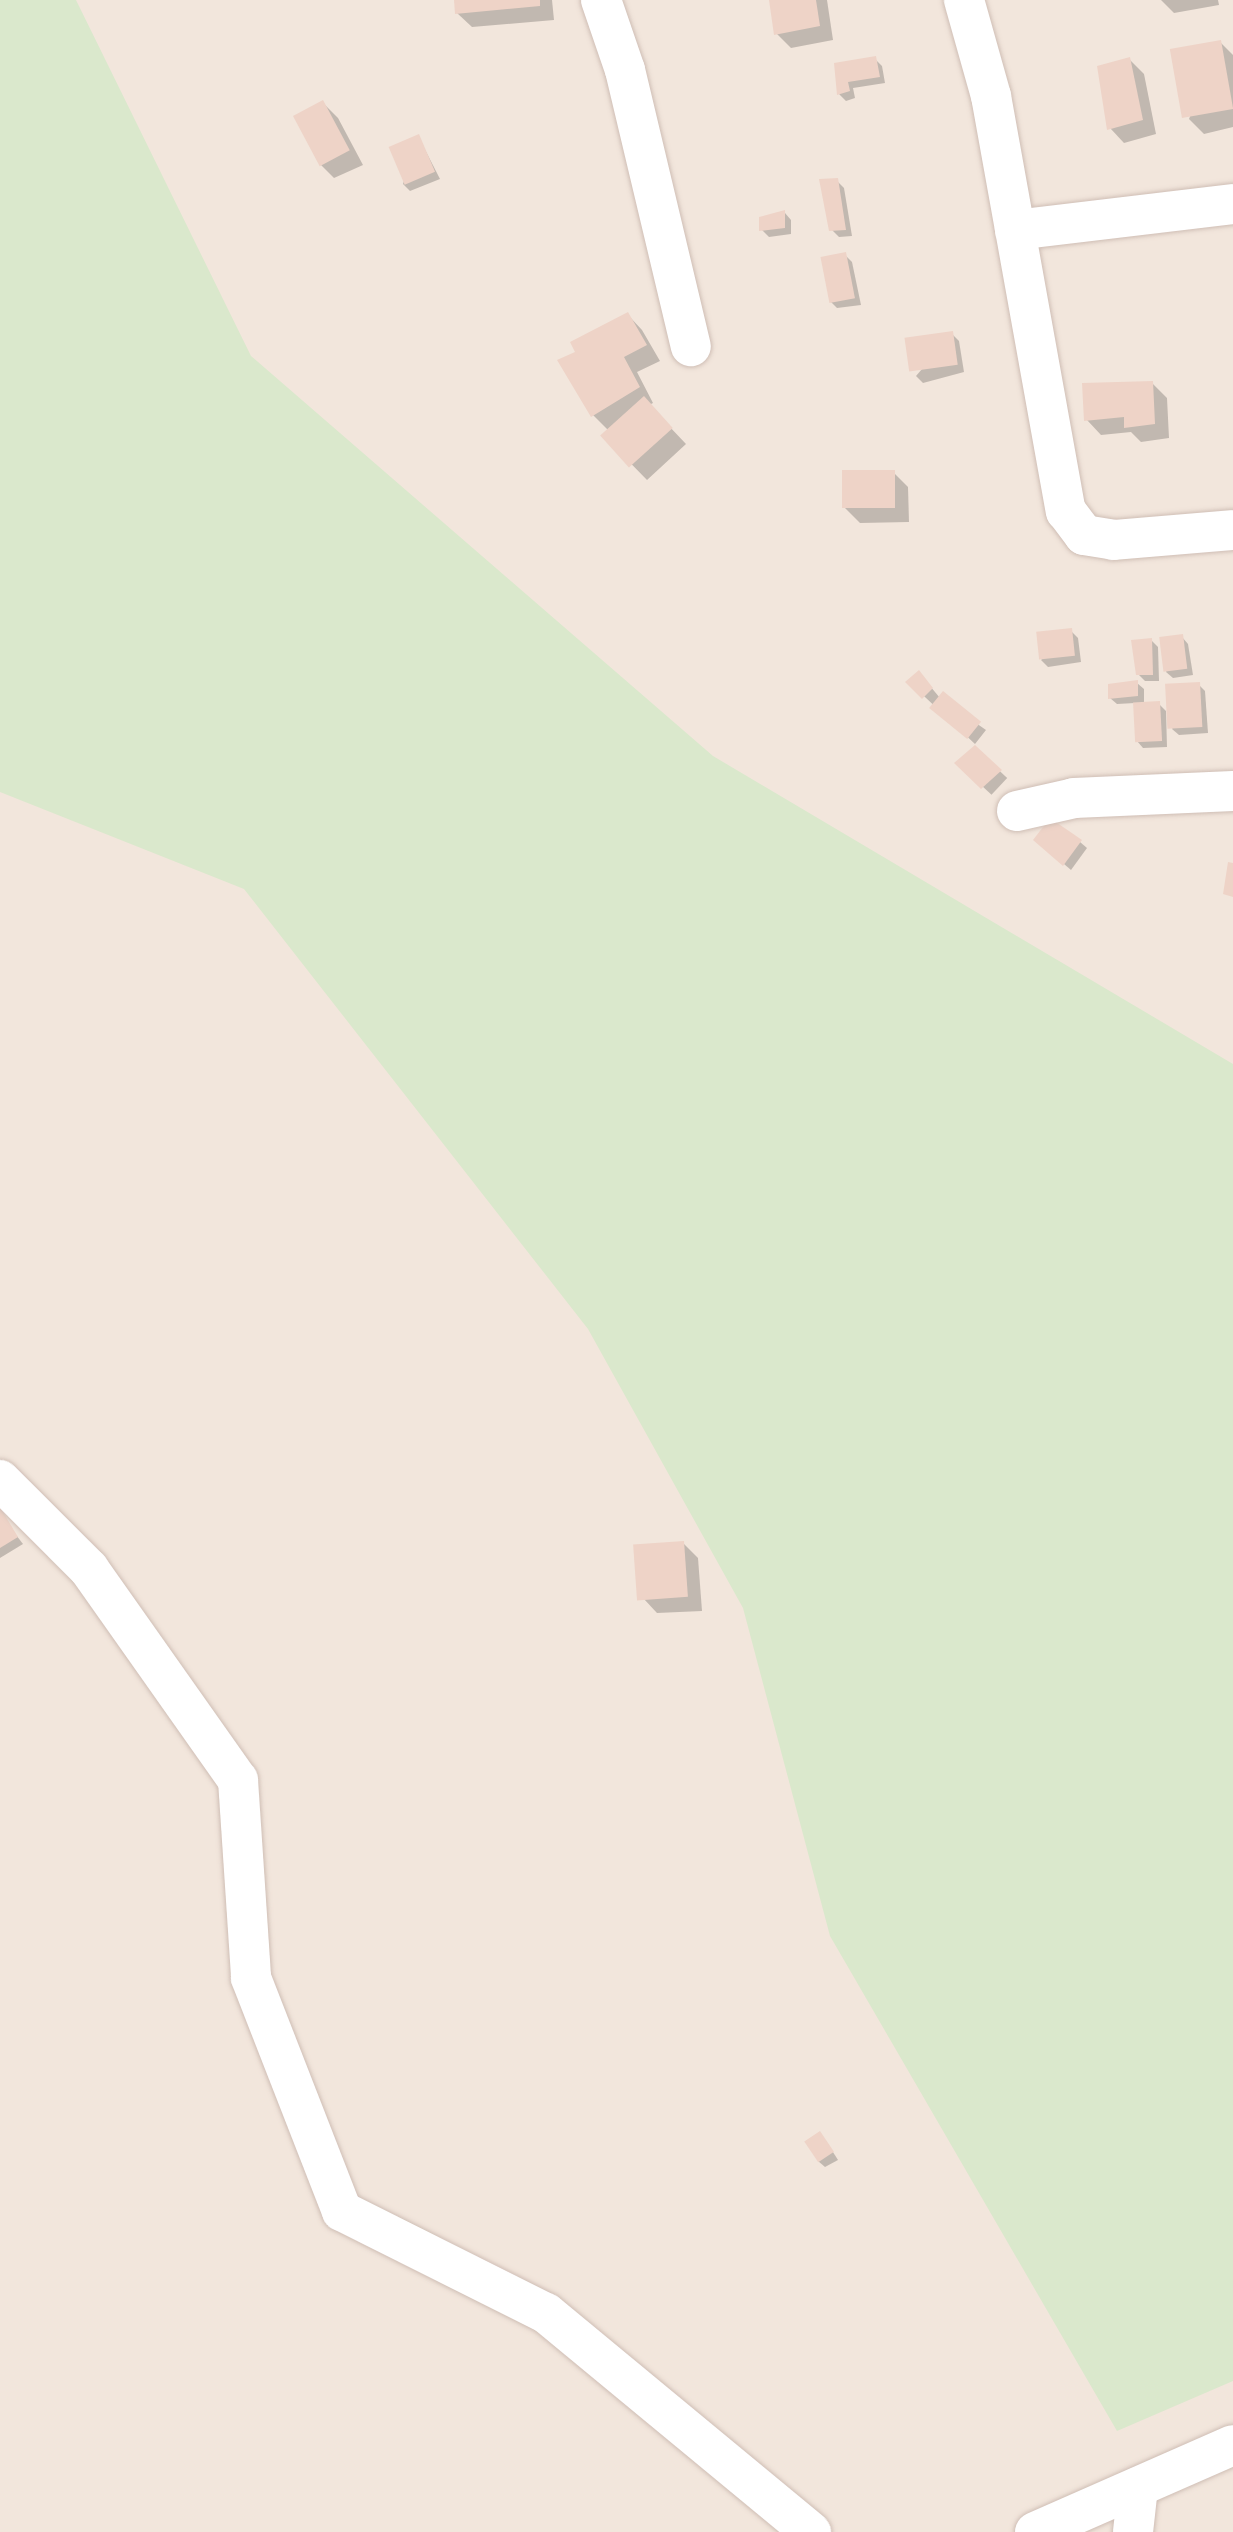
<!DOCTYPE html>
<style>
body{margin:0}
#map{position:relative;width:1233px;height:2532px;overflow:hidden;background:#fbf4ed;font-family:"IBM Plex Sans",sans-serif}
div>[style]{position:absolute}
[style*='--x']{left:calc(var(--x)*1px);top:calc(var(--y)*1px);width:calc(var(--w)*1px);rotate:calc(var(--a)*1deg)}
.residential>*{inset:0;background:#f2e6dc;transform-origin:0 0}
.green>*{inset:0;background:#dae8cc}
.shadow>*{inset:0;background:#0003;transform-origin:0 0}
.building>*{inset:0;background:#eed3c7;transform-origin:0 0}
.roads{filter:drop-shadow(0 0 2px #cfbeb5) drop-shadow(0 0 2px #cfbeb5)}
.minor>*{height:40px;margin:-20px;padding:0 20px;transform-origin:20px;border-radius:20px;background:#fff}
span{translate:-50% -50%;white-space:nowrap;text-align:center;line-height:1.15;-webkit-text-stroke:8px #fef9f4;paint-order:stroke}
</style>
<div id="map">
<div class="residential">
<i style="left:0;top:0;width:1233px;height:2532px"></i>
</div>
<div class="green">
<i style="clip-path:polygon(0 0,76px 0,251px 356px,713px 756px,1233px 1064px,1233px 2381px,1117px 2431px,830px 1936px,743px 1608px,588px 1329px,244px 889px,0 792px)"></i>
</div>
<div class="shadow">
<i style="clip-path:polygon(456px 0,552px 0,554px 20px,472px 27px,457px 13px)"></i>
<i style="clip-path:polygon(771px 0,827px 0,833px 40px,791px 48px,776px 33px)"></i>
<i style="clip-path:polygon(1161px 0,1218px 0,1219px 5px,1174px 13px)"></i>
<i style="clip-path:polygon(1221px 43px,1233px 55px,1233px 127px,1204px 134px,1189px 119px)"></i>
<i style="clip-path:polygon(875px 59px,882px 66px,885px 83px,853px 88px,855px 98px,846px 101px,839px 94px,837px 65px)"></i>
<i style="clip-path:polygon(1130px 60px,1144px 74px,1156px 134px,1124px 143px,1110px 128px)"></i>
<i style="clip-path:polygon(323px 103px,338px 118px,363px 165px,334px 178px,320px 164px)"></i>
<i style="clip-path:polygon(418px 136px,440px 179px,410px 191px,403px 184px)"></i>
<i style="clip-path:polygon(837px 181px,844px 188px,852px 236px,839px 237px,832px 230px)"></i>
<i style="clip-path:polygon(785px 213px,791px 220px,791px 234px,769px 237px,762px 230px)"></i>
<i style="clip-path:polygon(845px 255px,852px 262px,861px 305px,837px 308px,830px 301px)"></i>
<i style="clip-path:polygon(628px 315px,642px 330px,660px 361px,637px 372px,653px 403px,649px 405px,686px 444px,647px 480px,604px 436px,609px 431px,593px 415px,579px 353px)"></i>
<i style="clip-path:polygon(952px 334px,959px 341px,964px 372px,923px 383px,916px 376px)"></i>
<i style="clip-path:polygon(1152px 383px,1167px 398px,1169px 438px,1141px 442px,1131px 432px,1101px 435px,1087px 420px)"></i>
<i style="clip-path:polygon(894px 473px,908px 487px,909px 522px,860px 523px,845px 508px)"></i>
<i style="clip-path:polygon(1071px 631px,1078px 638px,1081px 662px,1048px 667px,1041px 660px)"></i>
<i style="clip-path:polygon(1182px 637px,1188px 644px,1193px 675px,1173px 678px,1166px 672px)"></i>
<i style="clip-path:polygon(1151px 640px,1158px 647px,1159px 681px,1145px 681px,1138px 674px)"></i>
<i style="clip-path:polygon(925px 680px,940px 698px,986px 730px,975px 744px,909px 682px)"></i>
<i style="clip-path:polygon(1137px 683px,1144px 689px,1144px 705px,1159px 704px,1166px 711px,1167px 747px,1143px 748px,1137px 741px,1135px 703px,1117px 704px,1110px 698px)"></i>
<i style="clip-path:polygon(1199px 685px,1205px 691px,1208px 733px,1179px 735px,1172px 729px)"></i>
<i style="left:975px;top:748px;width:44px;height:23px;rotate:43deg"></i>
<i style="clip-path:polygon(1080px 842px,1087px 848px,1071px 870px,1043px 846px)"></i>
<i style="clip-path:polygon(0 1514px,23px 1544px,0 1558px)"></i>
<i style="clip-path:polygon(683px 1543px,698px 1558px,702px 1611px,657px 1613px,643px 1598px)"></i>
<i style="clip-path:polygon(826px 2141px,838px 2160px,825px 2167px,818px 2161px)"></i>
</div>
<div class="building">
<i style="clip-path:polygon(454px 0,540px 0,540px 6px,455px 14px)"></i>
<i style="clip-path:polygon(769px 0,816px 0,820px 26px,774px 35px)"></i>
<i style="left:1221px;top:40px;width:70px;height:52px;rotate:80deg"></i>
<i style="clip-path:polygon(876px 56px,880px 77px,848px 82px,850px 91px,837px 95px,834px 63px)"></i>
<i style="clip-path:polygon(1130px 57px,1143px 120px,1107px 130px,1097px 66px)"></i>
<i style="left:323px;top:100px;width:57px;height:34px;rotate:62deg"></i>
<i style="left:419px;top:134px;width:41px;height:33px;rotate:67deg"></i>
<i style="clip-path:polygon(838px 178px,846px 230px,829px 231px,819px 179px)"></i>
<i style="clip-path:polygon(785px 210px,785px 228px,759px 231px,759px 217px)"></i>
<i style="left:846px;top:252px;width:47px;height:26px;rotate:79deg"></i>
<i style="clip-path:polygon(628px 312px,647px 345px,624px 357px,640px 387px,591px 417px,557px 360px,575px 352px,570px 342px)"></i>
<i style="left:953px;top:331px;width:34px;height:49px;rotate:82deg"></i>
<i style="clip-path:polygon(1153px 381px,1155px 424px,1124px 428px,1124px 417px,1084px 421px,1082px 383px)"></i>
<i style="left:644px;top:396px;width:43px;height:59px;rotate:48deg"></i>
<i style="left:895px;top:470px;width:38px;height:53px;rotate:90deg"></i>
<i style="left:1072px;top:628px;width:28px;height:36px;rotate:84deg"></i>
<i style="left:1183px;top:634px;width:35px;height:24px;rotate:83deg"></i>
<i style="clip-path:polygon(1152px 638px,1153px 675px,1136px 675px,1131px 640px)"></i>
<i style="clip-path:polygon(919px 670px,933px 688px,922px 699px,905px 682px)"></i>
<i style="clip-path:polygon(1138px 680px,1138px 696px,1108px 699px,1108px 684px)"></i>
<i style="left:1200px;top:682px;width:45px;height:35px;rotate:87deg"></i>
<i style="left:943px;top:691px;width:49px;height:22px;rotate:39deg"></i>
<i style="left:1160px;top:701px;width:40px;height:27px;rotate:87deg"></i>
<i style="clip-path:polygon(975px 745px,1002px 770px,981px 789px,954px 763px)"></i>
<i style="clip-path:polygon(1050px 818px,1082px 840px,1063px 866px,1033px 840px)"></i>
<i style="clip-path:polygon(1228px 862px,1233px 863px,1233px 897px,1223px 894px)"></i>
<i style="clip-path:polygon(0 1507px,18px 1537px,0 1548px)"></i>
<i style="left:684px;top:1541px;width:56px;height:51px;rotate:86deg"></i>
<i style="left:820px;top:2131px;width:25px;height:19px;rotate:56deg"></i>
</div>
<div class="roads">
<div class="minor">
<i style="--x:601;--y:0;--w:74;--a:71.1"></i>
<i style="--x:625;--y:70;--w:284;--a:76.6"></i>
<i style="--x:964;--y:0;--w:100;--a:74.3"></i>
<i style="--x:991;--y:96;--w:422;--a:79.8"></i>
<i style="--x:1066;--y:511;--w:30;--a:53"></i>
<i style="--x:1084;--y:535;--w:30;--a:9"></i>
<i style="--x:1114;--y:540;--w:119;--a:-4.8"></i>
<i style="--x:1015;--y:230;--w:220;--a:-6.8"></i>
<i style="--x:1017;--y:811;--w:58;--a:-12.8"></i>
<i style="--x:1074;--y:798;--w:159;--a:-2.5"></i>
<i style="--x:0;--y:1480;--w:126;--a:45"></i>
<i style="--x:89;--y:1569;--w:258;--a:54.8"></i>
<i style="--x:238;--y:1780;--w:198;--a:86.2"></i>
<i style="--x:251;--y:1978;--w:250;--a:68.7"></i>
<i style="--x:342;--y:2211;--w:228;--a:26.6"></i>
<i style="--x:546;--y:2313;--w:344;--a:39.6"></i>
<i style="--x:1035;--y:2532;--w:216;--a:-23.7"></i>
<i style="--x:1133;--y:2532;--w:45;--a:-83.7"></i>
</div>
</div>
</div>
